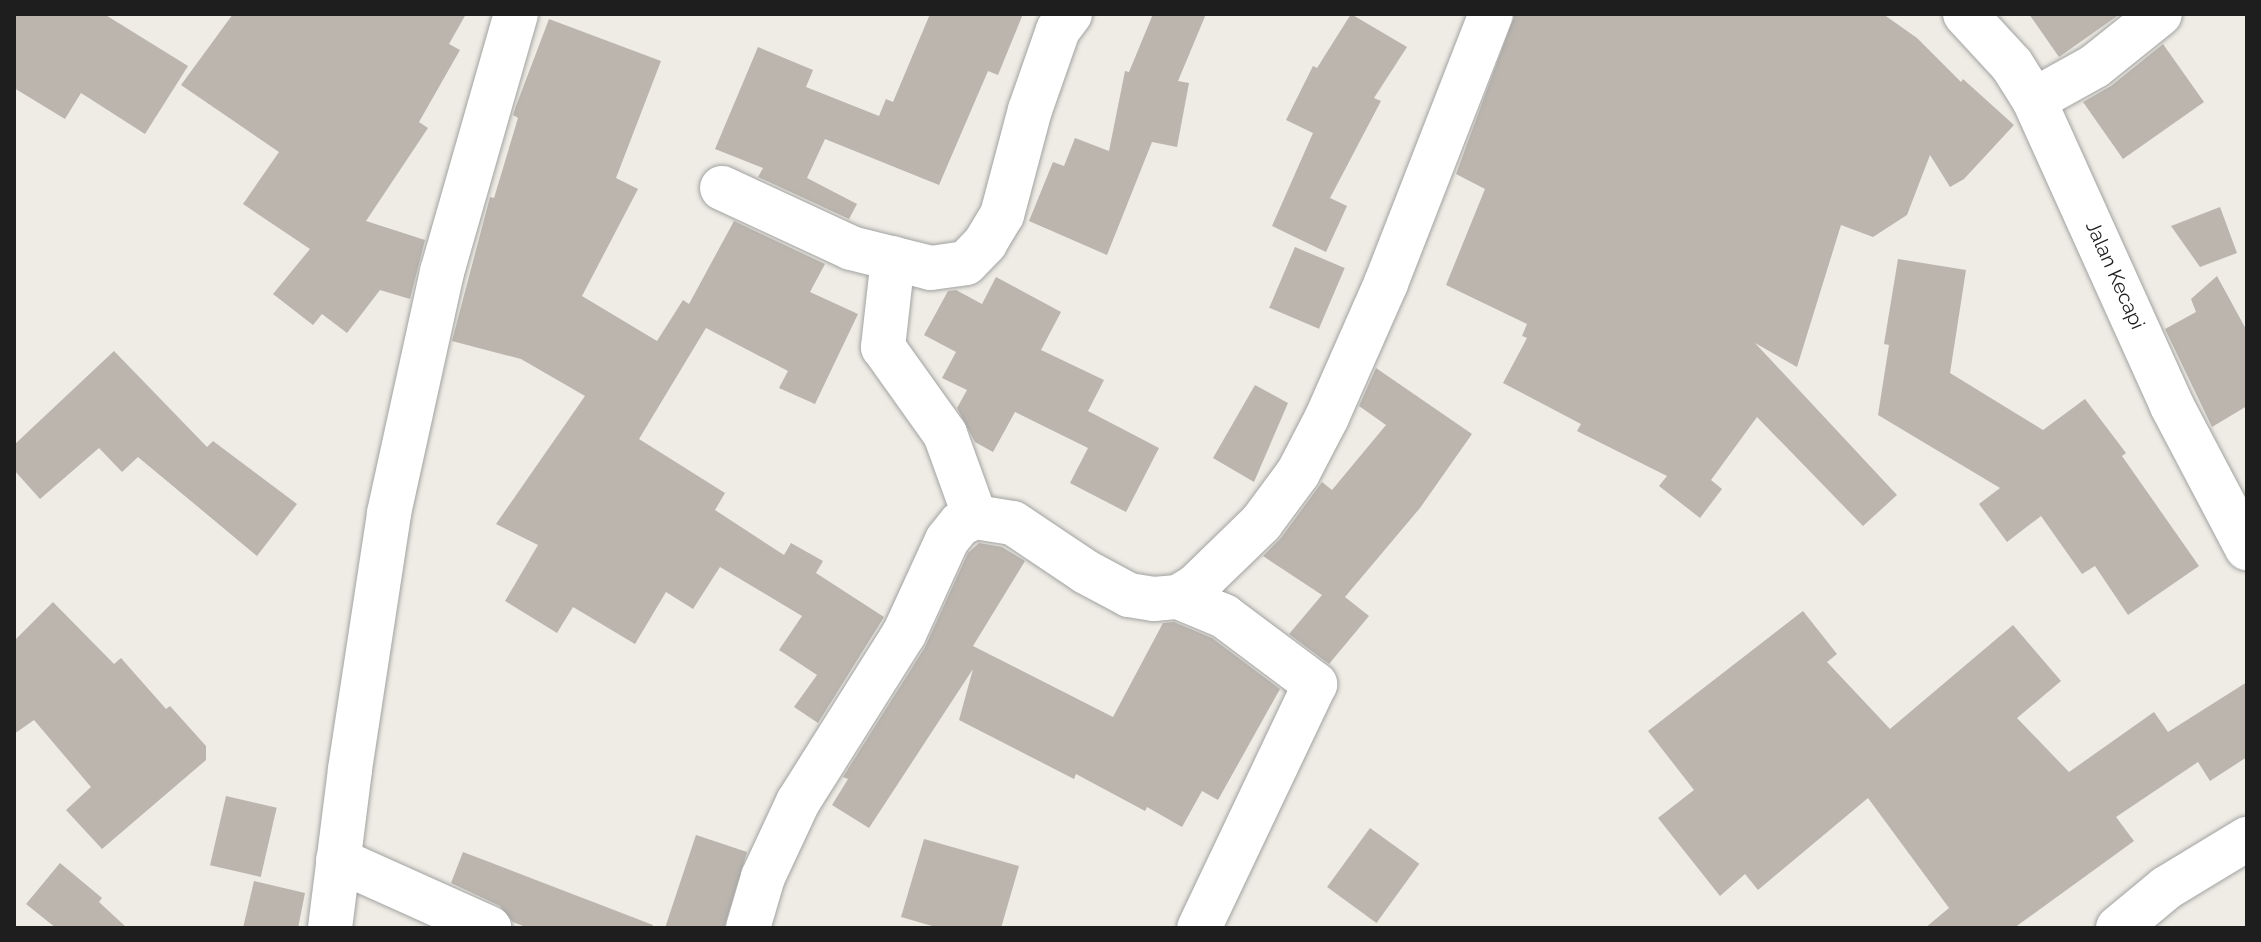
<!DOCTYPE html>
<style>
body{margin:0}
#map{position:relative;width:2261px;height:942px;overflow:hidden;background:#eeece4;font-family:Raleway,sans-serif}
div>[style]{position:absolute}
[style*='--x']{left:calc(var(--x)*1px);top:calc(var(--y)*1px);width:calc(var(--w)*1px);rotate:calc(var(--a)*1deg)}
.building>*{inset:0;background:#bbb5ae;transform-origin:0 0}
.roads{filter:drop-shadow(0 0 2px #a2a2a2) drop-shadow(0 0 2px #a2a2a2)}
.minor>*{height:44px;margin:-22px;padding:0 22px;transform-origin:22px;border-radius:22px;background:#fff}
span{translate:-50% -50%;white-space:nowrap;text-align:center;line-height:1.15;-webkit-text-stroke:6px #fff;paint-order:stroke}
.street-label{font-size:20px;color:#1e1e1e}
.frame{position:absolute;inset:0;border:16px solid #1e1e1e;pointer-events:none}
</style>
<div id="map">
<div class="building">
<i style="clip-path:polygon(14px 14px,104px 14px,188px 66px,145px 134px,81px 93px,65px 119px,14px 88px)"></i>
<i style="clip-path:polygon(233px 14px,466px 14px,449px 44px,460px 50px,419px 122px,428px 128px,366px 221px,425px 240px,410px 299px,380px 290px,347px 333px,322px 314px,313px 325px,273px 294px,310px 249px,243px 204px,279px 152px,181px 85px)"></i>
<i style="clip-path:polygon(930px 14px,1023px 14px,998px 75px,988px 71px,939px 185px,825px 139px,807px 178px,857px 204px,849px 219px,758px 177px,763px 168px,715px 149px,758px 47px,813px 70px,806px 87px,879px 116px,886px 99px,893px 102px)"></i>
<i style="clip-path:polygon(1153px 14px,1206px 14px,1178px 81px,1189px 83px,1177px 147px,1152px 142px,1107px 255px,1029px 221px,1053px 162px,1064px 166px,1075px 138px,1109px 151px,1125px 71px,1129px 72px)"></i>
<i style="clip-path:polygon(1351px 14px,1407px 47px,1374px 98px,1381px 101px,1330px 198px,1347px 206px,1326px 252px,1272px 226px,1313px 133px,1286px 120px,1313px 66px,1317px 68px)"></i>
<i style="clip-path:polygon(1515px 14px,1883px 14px,1917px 38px,1961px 82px,1963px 79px,2014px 125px,1964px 179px,1950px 187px,1930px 155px,1907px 215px,1873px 237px,1841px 225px,1797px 367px,1755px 343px,1897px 495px,1863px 526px,1757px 417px,1711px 480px,1722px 489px,1700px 518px,1659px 486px,1667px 476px,1577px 431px,1581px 424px,1503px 383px,1527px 338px,1522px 336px,1527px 324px,1446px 285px,1485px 189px,1456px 174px)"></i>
<i style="clip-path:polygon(2029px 14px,2120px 14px,2059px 57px)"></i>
<i style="clip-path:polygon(549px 19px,661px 61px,616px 178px,638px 189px,582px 296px,657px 341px,683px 300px,689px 304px,734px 221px,825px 264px,810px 292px,858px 314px,815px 404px,779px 388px,788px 371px,706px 328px,639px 439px,725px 493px,715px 510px,784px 555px,791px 543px,823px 561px,816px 573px,884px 617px,818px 723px,794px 707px,817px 675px,779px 650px,802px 616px,720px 567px,693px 609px,666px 592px,635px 644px,573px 607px,557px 633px,505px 601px,538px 545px,496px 524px,585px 396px,521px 359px,452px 341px,490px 197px,494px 198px,518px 118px,513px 115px,516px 106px)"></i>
<i style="clip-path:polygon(2163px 44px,2204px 102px,2123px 159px,2083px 102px,2111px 86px)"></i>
<i style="clip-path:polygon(2220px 207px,2237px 253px,2200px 267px,2171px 226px)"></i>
<i style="left:1295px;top:247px;width:54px;height:66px;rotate:23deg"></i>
<i style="clip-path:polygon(1898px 259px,1966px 270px,1950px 373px,2043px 430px,2085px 399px,2126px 453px,2122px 456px,2199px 566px,2128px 615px,2095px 566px,2082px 574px,2041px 516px,2007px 542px,1979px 504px,2000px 488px,1878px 415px,1889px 345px,1884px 344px)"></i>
<i style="clip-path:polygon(2217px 276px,2247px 331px,2247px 406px,2212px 427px,2165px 329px,2196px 312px,2191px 299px)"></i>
<i style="clip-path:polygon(996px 277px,1061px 312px,1041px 350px,1104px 380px,1088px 411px,1159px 448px,1126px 512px,1070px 483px,1088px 448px,1015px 412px,993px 452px,975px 442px,957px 408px,967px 390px,942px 378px,956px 352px,924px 335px,948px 291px,956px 290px,982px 304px)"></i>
<i style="clip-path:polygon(114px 351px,207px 447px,213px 441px,297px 504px,257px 556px,138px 457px,122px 472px,99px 448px,40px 499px,14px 470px,14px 445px)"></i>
<i style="clip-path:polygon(1376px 368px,1472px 434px,1420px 508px,1345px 597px,1369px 616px,1329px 664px,1289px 634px,1322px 595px,1263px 556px,1281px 538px,1322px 482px,1332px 490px,1386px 425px,1359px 406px)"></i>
<i style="clip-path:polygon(1255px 385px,1288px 403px,1254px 482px,1213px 458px)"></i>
<i style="clip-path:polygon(979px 543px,1002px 547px,1025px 561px,973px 646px,1113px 717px,1163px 623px,1174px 622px,1212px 638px,1280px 689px,1218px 800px,1202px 791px,1182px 827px,1147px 807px,1145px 811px,1076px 774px,1074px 779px,959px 720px,973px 669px,869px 828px,832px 805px,848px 779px,843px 777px,925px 647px,968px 553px)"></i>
<i style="clip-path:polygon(53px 602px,114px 664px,121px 658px,166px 709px,170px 706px,206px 746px,206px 760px,102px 849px,66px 810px,91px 787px,34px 720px,14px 734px,14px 641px)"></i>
<i style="clip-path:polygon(1803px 611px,1837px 654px,1827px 662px,1890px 729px,2013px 625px,2061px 681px,2017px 718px,2069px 772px,2154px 712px,2168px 732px,2247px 682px,2247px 757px,2210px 781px,2198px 762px,2116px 817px,2134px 841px,2014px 928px,1925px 928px,1949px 908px,1868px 798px,1758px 890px,1745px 874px,1720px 896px,1658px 818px,1694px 790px,1648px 731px)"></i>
<i style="left:226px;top:796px;width:52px;height:71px;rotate:13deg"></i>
<i style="left:1370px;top:828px;width:61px;height:73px;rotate:36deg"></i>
<i style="clip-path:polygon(696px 835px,747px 852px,724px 928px,665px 928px)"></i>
<i style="clip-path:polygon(924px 839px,1019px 866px,1001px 928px,939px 928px,901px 917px)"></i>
<i style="clip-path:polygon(463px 852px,653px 925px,652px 928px,528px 928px,513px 922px,500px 906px,451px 883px)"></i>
<i style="clip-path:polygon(60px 863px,102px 898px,99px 902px,127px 928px,56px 928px,26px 904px)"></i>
<i style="clip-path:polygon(254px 881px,305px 893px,298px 928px,243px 928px)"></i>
</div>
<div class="roads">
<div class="minor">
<i style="--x:1965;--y:14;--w:69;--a:47.3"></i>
<i style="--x:2012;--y:65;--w:41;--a:57.8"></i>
<i style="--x:2034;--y:100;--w:336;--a:65.7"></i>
<i style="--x:2172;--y:406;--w:161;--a:62.2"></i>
<i style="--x:2034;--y:100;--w:70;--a:-29.1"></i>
<i style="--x:2095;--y:66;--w:83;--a:-38.7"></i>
<i style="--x:722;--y:188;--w:142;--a:24.9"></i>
<i style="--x:851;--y:248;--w:82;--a:14"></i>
<i style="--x:931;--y:268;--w:35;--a:-8"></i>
<i style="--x:966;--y:263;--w:28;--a:-46"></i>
<i style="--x:985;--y:243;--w:33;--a:-59"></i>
<i style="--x:1002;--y:215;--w:109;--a:-75.1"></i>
<i style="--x:1030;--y:110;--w:85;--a:-70.7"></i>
<i style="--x:1058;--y:30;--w:20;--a:-53"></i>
<i style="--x:893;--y:258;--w:90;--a:96.4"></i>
<i style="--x:883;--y:347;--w:107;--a:54.5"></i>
<i style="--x:945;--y:434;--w:88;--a:70.1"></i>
<i style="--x:1178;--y:597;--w:50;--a:22.4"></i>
<i style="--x:1224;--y:616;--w:114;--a:36.8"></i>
<i style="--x:1315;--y:684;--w:270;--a:115.4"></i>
<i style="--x:338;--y:860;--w:166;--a:24.2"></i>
<i style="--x:330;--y:928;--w:160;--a:-82.8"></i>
<i style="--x:350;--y:769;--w:259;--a:-81.3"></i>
<i style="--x:389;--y:513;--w:247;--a:-77.6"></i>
<i style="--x:442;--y:272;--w:268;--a:-74"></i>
<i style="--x:748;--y:928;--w:53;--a:-73.6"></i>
<i style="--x:763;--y:877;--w:83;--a:-65"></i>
<i style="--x:798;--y:802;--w:199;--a:-57.8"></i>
<i style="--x:904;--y:634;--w:103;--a:-65.4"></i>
<i style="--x:947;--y:540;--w:21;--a:-51"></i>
<i style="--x:960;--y:524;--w:17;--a:-25"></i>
<i style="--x:975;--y:517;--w:38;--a:9"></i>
<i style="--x:1013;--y:523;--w:88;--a:33.9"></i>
<i style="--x:1086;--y:572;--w:49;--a:28.1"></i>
<i style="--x:1129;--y:595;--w:25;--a:9"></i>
<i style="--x:1154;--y:599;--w:24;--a:-5"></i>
<i style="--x:1178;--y:597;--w:21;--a:-31"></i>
<i style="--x:1196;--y:586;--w:91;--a:-44.1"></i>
<i style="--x:1261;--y:523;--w:62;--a:-53.5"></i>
<i style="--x:1298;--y:473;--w:63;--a:-62.6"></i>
<i style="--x:1327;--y:417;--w:146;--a:-66.2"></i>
<i style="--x:1386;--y:283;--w:289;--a:-68.7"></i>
<i style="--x:2118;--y:928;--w:62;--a:-39.8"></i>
<i style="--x:2166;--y:888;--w:95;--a:-31.2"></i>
</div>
</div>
<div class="street-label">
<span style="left:2115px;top:275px;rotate:66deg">Jalan Kecapi</span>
</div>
<div class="frame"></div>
</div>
